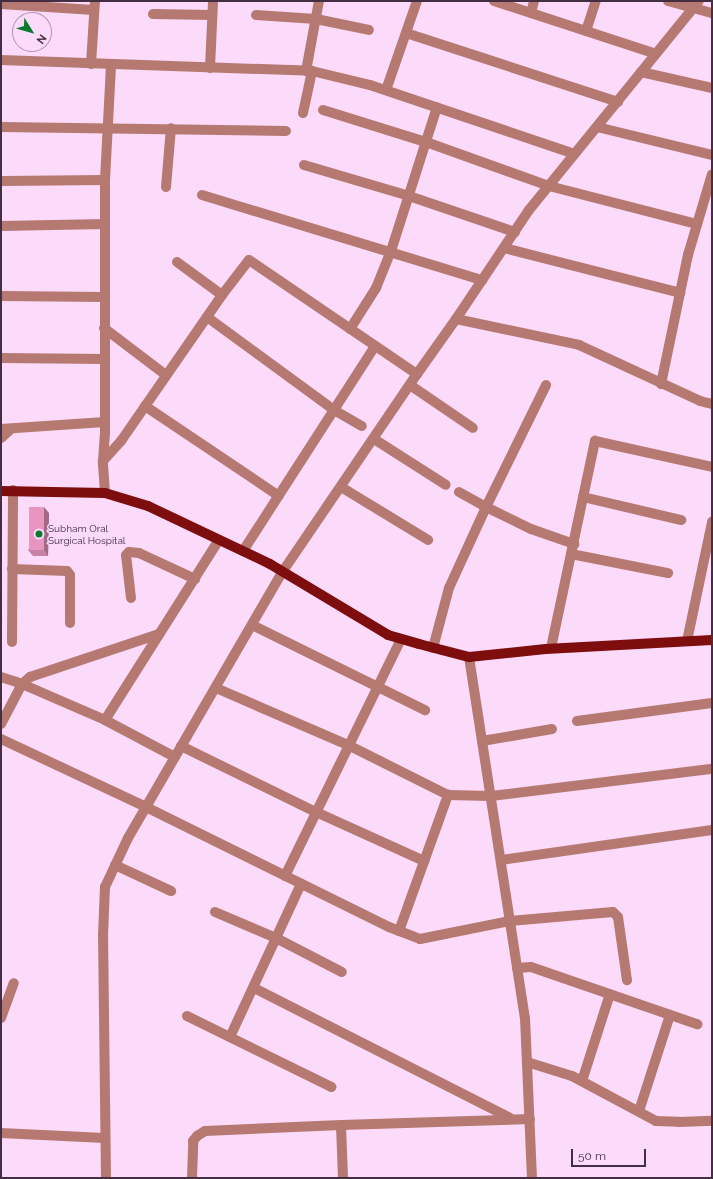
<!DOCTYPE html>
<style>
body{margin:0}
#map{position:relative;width:713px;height:1179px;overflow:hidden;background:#fcdafa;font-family:Raleway,sans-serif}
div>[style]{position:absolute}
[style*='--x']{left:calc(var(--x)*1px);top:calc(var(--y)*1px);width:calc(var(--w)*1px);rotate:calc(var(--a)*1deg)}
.minor>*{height:10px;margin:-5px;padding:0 5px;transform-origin:5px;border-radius:5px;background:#b67971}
.major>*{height:10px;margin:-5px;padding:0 5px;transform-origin:5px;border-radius:5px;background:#7e0d0e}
.wall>*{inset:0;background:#c881a6}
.shaded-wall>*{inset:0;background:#a26987}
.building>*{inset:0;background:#e896c1;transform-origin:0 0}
.dots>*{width:11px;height:11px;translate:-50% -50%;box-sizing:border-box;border:2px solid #fcdafa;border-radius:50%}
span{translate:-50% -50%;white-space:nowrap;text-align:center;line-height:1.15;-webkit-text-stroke:3px #fcdafa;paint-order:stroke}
.poi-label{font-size:10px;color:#442e43}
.left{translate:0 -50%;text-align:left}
.frame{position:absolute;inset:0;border:2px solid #442e43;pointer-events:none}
.north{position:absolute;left:12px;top:12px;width:40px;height:40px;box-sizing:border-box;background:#fcdafa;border:1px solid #b295b1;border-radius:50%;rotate:127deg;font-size:11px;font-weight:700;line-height:16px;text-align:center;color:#442e43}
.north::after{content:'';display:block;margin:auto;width:14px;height:18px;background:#0b7a2f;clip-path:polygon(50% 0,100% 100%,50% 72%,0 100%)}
.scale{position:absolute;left:571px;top:1149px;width:75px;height:18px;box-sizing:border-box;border:2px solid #442e43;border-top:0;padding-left:5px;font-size:12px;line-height:14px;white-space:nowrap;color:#442e43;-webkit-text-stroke:3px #fcdafa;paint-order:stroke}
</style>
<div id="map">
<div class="minor">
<i style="--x:494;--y:1;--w:170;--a:18.1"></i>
<i style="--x:668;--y:1;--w:46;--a:15.3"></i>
<i style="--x:1;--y:4;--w:93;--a:3.7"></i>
<i style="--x:531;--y:13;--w:12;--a:-76"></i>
<i style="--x:153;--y:14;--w:59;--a:1"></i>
<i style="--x:256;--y:15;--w:60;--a:3.8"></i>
<i style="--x:316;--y:19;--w:54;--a:11.7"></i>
<i style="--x:586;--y:31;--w:32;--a:-72"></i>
<i style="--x:406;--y:33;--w:223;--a:18"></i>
<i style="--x:1;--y:60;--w:311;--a:2"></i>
<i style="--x:312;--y:71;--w:60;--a:13.6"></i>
<i style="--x:370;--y:85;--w:216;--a:18.6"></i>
<i style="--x:91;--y:64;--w:63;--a:-86.4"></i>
<i style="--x:210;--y:68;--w:67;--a:-87.4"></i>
<i style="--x:306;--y:71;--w:71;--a:-79.5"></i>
<i style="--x:641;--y:72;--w:73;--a:12.7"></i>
<i style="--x:386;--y:90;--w:94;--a:-70.8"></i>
<i style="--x:323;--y:110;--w:108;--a:17.3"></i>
<i style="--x:426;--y:142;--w:131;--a:19.7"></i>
<i style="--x:549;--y:186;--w:153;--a:14.4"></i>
<i style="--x:303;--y:113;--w:43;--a:-77.9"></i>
<i style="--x:1;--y:127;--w:285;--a:0.8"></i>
<i style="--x:597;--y:127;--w:118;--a:13.7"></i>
<i style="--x:304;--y:165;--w:109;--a:16.4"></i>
<i style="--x:409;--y:196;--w:112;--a:18.8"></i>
<i style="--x:1;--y:181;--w:104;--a:-0.6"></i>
<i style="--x:166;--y:187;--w:59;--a:-85.2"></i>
<i style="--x:202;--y:195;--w:293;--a:16.9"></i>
<i style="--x:1;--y:226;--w:104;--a:-1.1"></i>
<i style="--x:504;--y:248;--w:182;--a:14.3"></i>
<i style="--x:177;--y:262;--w:56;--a:36.3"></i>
<i style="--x:1;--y:296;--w:103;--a:0.6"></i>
<i style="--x:207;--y:317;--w:157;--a:36.2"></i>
<i style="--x:334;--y:410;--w:32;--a:30"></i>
<i style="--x:456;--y:319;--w:126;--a:11.9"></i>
<i style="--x:579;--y:345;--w:133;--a:24.8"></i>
<i style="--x:700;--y:401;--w:12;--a:14"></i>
<i style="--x:104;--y:328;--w:78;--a:37.2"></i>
<i style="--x:350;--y:329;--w:49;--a:-57.6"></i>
<i style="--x:376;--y:288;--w:40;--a:-68"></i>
<i style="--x:391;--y:251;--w:151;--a:-72.3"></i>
<i style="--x:1;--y:358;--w:104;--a:0.6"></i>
<i style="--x:661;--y:384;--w:132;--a:-78.2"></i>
<i style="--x:688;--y:255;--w:84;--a:-73.5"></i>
<i style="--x:410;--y:385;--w:76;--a:34.3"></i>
<i style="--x:145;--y:406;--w:161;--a:33.9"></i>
<i style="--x:1;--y:429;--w:104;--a:-3.9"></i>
<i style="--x:1;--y:438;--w:13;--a:-42"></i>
<i style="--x:374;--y:439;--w:85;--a:32.6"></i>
<i style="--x:103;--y:461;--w:27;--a:-48"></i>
<i style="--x:121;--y:441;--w:178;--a:-55.3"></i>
<i style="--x:222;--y:295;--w:44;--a:-52.4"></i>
<i style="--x:249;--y:260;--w:203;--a:34.2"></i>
<i style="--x:341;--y:487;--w:102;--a:31.3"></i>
<i style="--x:459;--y:492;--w:31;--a:29"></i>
<i style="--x:486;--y:507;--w:136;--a:-63.8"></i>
<i style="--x:105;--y:493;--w:32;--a:-94"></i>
<i style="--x:103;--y:461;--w:29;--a:-86"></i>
<i style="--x:105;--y:432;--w:252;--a:-90"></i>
<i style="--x:105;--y:180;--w:116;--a:-87"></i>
<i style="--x:583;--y:497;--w:101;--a:13.2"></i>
<i style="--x:243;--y:551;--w:244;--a:-57.2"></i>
<i style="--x:571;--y:554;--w:99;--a:11.1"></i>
<i style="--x:12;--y:569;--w:55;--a:2.1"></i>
<i style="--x:67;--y:571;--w:5;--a:53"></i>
<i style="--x:70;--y:575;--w:48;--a:90"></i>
<i style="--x:131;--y:598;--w:43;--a:-96.6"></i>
<i style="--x:126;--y:555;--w:4;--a:-45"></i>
<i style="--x:129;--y:552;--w:10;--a:6"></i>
<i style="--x:139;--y:553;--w:62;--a:24.9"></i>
<i style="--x:252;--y:625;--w:193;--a:26.2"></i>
<i style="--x:687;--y:641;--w:122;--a:-78.1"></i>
<i style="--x:12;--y:642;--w:152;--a:-89.6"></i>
<i style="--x:433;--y:648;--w:62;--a:-75.1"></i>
<i style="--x:449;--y:588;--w:89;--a:-65.4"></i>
<i style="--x:486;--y:507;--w:50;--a:26.1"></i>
<i style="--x:531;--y:529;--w:46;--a:19.2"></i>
<i style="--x:551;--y:648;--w:212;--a:-78"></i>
<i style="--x:595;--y:441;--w:120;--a:12.5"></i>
<i style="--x:469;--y:657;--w:365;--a:81.2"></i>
<i style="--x:525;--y:1018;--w:160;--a:87.5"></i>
<i style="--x:1;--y:677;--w:22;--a:18"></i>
<i style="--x:22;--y:684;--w:90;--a:23.4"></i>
<i style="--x:105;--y:720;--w:79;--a:27.9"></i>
<i style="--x:216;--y:688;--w:144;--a:23.4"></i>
<i style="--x:348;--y:745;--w:112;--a:26.6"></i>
<i style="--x:105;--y:720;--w:213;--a:-57.7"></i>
<i style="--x:577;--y:721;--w:136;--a:-7.6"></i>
<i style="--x:1;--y:724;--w:45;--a:-62.3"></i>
<i style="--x:22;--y:684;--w:11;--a:-41"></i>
<i style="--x:30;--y:677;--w:136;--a:-18.4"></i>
<i style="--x:1;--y:739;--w:160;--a:25.1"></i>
<i style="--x:146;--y:807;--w:271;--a:26.3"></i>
<i style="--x:389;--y:927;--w:33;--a:21"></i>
<i style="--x:420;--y:939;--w:92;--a:-11.3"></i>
<i style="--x:510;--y:921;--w:103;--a:-5"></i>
<i style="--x:613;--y:912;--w:7;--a:45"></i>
<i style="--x:618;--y:917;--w:64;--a:81.9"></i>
<i style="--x:482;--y:741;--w:71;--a:-9.7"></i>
<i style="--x:181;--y:746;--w:150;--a:26.1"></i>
<i style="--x:316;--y:812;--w:119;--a:24.4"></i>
<i style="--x:501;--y:860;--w:213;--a:-8.1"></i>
<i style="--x:115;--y:865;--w:62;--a:24.9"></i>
<i style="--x:285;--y:876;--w:264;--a:-63.9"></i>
<i style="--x:215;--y:912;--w:66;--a:23.1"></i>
<i style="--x:276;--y:938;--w:74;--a:27.3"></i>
<i style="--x:399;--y:931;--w:145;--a:-70.2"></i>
<i style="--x:448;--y:795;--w:43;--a:1.3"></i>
<i style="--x:491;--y:796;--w:223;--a:-7"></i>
<i style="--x:517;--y:968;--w:14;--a:-4"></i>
<i style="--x:531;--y:967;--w:176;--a:19"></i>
<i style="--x:254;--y:988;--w:287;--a:26.9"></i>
<i style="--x:187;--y:1016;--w:161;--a:26.2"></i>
<i style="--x:1;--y:1018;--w:37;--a:-70"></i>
<i style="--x:230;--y:1037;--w:169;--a:-65.1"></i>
<i style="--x:527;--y:1062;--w:47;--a:17.3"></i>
<i style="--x:572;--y:1076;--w:95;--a:28.2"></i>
<i style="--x:656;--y:1121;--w:23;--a:2"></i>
<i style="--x:679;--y:1122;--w:33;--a:-2"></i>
<i style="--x:582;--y:1081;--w:91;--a:-72.2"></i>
<i style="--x:639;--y:1111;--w:101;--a:-72.1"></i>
<i style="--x:1;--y:1133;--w:104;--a:2.8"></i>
<i style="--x:106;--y:1178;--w:242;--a:-90.7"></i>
<i style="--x:103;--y:936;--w:49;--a:-87.7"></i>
<i style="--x:105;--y:887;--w:54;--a:-64.9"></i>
<i style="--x:128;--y:838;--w:309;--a:-59.9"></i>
<i style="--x:283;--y:571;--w:238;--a:-55.8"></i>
<i style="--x:417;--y:374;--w:67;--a:-54.7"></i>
<i style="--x:456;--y:319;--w:131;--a:-56.2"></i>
<i style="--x:529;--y:210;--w:269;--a:-50.9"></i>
<i style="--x:192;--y:1178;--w:37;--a:-88"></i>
<i style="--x:193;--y:1141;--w:6;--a:-51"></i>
<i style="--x:197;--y:1136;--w:9;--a:-32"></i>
<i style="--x:205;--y:1131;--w:136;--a:-2.5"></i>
<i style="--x:343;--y:1178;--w:53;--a:-92.2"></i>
<i style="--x:341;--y:1125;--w:189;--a:-1.8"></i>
</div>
<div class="major">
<i style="--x:1;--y:491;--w:104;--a:1.1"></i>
<i style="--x:105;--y:493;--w:45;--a:16.8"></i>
<i style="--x:148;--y:506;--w:135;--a:25.4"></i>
<i style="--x:270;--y:564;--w:138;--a:31"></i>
<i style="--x:388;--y:635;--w:32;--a:16"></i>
<i style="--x:419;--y:644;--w:52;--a:14.6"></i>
<i style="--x:469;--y:657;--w:77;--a:-5.9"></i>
<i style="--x:546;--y:649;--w:166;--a:-3.1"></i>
</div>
<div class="wall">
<i style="clip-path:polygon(49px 513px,48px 556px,33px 556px,28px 550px)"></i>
</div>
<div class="shaded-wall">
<i style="clip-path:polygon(44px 507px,49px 513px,48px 556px,44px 550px)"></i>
</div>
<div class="building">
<i style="left:29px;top:507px;width:15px;height:43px"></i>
</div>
<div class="dots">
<i style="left:39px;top:534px;background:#0b7a2f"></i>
</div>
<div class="poi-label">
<span class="left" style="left:48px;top:534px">Subham Oral<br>Surgical Hospital</span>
</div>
<div class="frame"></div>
<div class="north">N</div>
<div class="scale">50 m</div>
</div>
